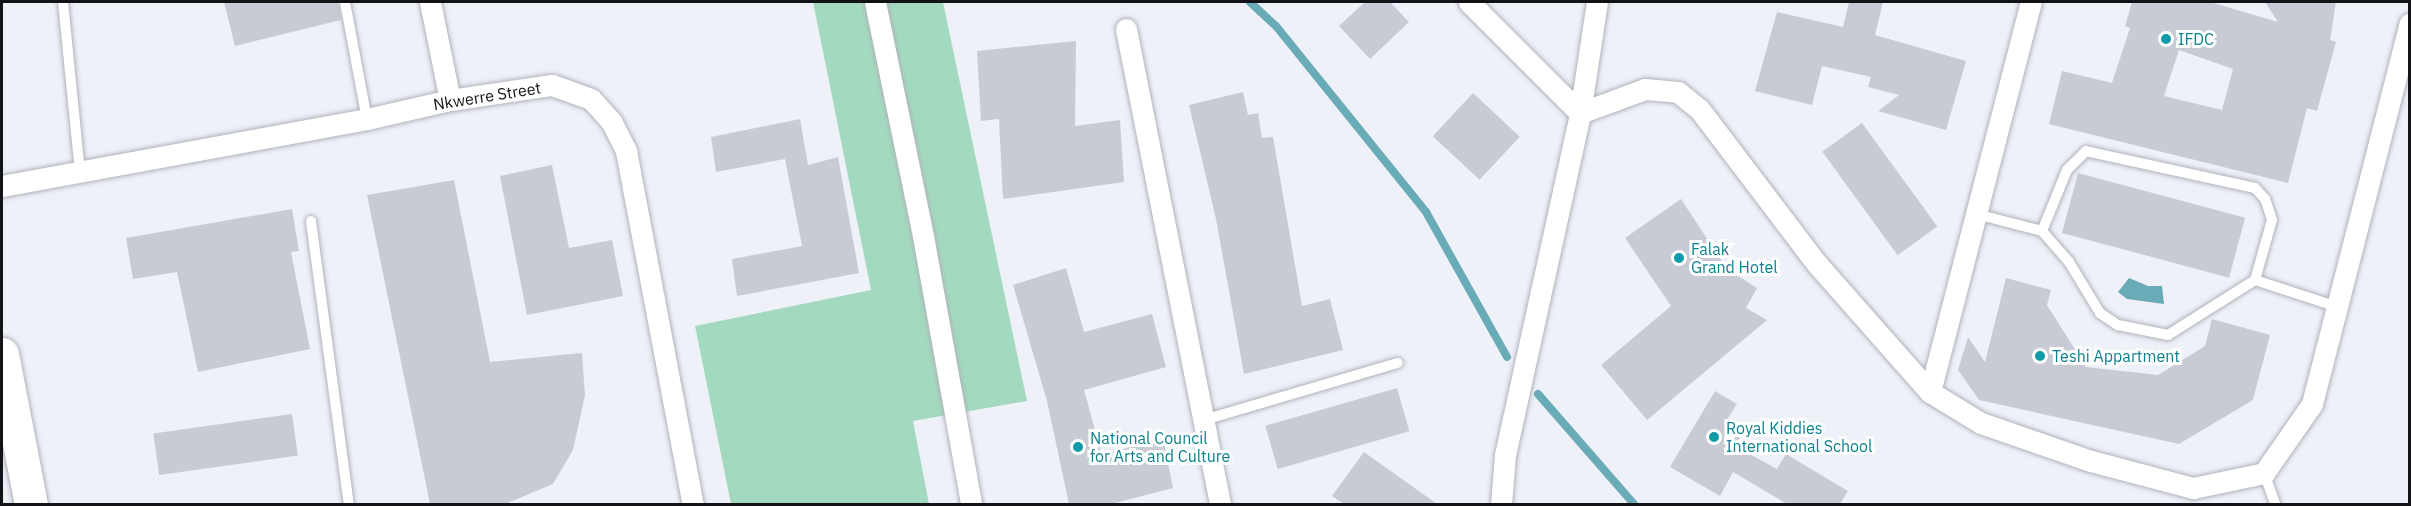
<!DOCTYPE html>
<style>
body{margin:0}
#map{position:relative;width:2411px;height:506px;overflow:hidden;background:#eff1f9;font-family:"IBM Plex Sans",sans-serif}
div>[style]{position:absolute}
[style*='--x']{left:calc(var(--x)*1px);top:calc(var(--y)*1px);width:calc(var(--w)*1px);rotate:calc(var(--a)*1deg)}
.green>*{inset:0;background:#a3dabf}
.water>*{inset:0;background:#6aabb8}
.stream>*{height:8px;margin:-4px;padding:0 4px;transform-origin:4px;border-radius:4px;background:#6aabb8}
.building>*{inset:0;background:#c8cbd3;transform-origin:0 0}
.roads{filter:drop-shadow(0 0 2px #b0b3ba) drop-shadow(0 0 2px #b0b3ba)}
.lane>*{height:10px;margin:-5px;padding:0 5px;transform-origin:5px;border-radius:5px;background:#fff}
.street>*{height:21px;margin:-10.5px;padding:0 10.5px;transform-origin:10.5px;border-radius:10.5px;background:#fff}
.primary>*{height:33px;margin:-16.5px;padding:0 16.5px;transform-origin:16.5px;border-radius:16.5px;background:#fff}
.dots>*{width:16px;height:16px;translate:-50% -50%;box-sizing:border-box;border:3px solid #fff;border-radius:50%}
span{translate:-50% -50%;white-space:nowrap;text-align:center;line-height:1.15;-webkit-text-stroke:6px #fff;paint-order:stroke}
.culture-label{font-size:16px;color:#0d838f}
.left{translate:0 -50%;text-align:left}
.street-label{font-size:16px;color:#121316}
.frame{position:absolute;inset:0;border:3px solid #121316;pointer-events:none}
</style>
<div id="map">
<div class="green">
<i style="clip-path:polygon(813px 2px,943px 2px,1027px 401px,913px 421px,929px 504px,731px 504px,695px 326px,871px 290px)"></i>
</div>
<div class="water">
<i style="clip-path:polygon(2129px 278px,2148px 286px,2162px 286px,2164px 304px,2127px 299px,2118px 292px)"></i>
</div>
<div class="stream">
<i style="--x:1250;--y:2;--w:35;--a:43"></i>
<i style="--x:1276;--y:26;--w:239;--a:51.1"></i>
<i style="--x:1426;--y:212;--w:166;--a:60.8"></i>
<i style="--x:1538;--y:394;--w:146;--a:48.9"></i>
</div>
<div class="building">
<i style="clip-path:polygon(224px 2px,338px 2px,341px 20px,235px 46px)"></i>
<i style="clip-path:polygon(1365px 2px,1390px 2px,1409px 22px,1370px 59px,1339px 26px)"></i>
<i style="clip-path:polygon(1849px 2px,1883px 2px,1875px 35px,1966px 61px,1946px 130px,1878px 111px,1899px 95px,1868px 87px,1871px 77px,1822px 66px,1812px 105px,1755px 91px,1777px 12px,1843px 27px)"></i>
<i style="clip-path:polygon(evenodd,2132px 2px,2210px 2px,2278px 22px,2265px 2px,2336px 2px,2330px 40px,2336px 42px,2317px 111px,2307px 108px,2288px 183px,2049px 124px,2062px 71px,2112px 83px,2130px 28px,2125px 26px,2132px 2px,2179px 50px,2233px 69px,2222px 110px,2164px 96px,2179px 50px)"></i>
<i style="clip-path:polygon(1076px 41px,1075px 126px,1120px 120px,1124px 182px,1003px 199px,999px 119px,981px 121px,977px 51px)"></i>
<i style="clip-path:polygon(1243px 92px,1248px 115px,1258px 113px,1262px 138px,1273px 137px,1302px 306px,1330px 299px,1343px 350px,1244px 374px,1216px 219px,1189px 105px)"></i>
<i style="left:1473px;top:93px;width:64px;height:59px;rotate:43deg"></i>
<i style="clip-path:polygon(800px 119px,808px 165px,838px 157px,859px 273px,737px 296px,732px 259px,802px 246px,785px 159px,716px 172px,711px 137px)"></i>
<i style="left:1862px;top:123px;width:128px;height:49px;rotate:54deg"></i>
<i style="clip-path:polygon(552px 165px,569px 248px,612px 240px,623px 296px,527px 315px,500px 176px)"></i>
<i style="left:2078px;top:173px;width:173px;height:62px;rotate:15deg"></i>
<i style="clip-path:polygon(454px 180px,490px 362px,582px 353px,585px 395px,573px 450px,553px 484px,505px 504px,430px 504px,367px 195px)"></i>
<i style="clip-path:polygon(1681px 199px,1727px 269px,1757px 288px,1746px 308px,1767px 320px,1647px 420px,1601px 365px,1671px 306px,1625px 238px)"></i>
<i style="clip-path:polygon(292px 209px,299px 251px,291px 252px,310px 349px,198px 372px,177px 272px,133px 279px,126px 238px)"></i>
<i style="clip-path:polygon(1066px 268px,1084px 332px,1152px 314px,1166px 367px,1084px 390px,1102px 455px,1163px 438px,1173px 488px,1111px 504px,1069px 504px,1047px 401px,1013px 285px)"></i>
<i style="clip-path:polygon(2006px 278px,2051px 290px,2047px 305px,2086px 367px,2158px 375px,2205px 346px,2212px 319px,2270px 335px,2253px 400px,2179px 444px,1979px 400px,1958px 370px,1968px 337px,1985px 362px)"></i>
<i style="left:1397px;top:388px;width:45px;height:137px;rotate:74deg"></i>
<i style="clip-path:polygon(1715px 391px,1737px 404px,1728px 418px,1745px 428px,1735px 446px,1777px 469px,1786px 454px,1848px 491px,1840px 504px,1787px 504px,1733px 472px,1720px 496px,1670px 467px)"></i>
<i style="left:292px;top:414px;width:42px;height:140px;rotate:82deg"></i>
<i style="clip-path:polygon(1364px 452px,1437px 504px,1344px 504px,1332px 496px)"></i>
</div>
<div class="roads">
<div class="lane">
<i style="--x:63;--y:2;--w:171;--a:84.3"></i>
<i style="--x:345;--y:2;--w:119;--a:79.4"></i>
<i style="--x:1976;--y:214;--w:68;--a:14.4"></i>
<i style="--x:2042;--y:231;--w:41;--a:48.9"></i>
<i style="--x:2069;--y:262;--w:60;--a:58.7"></i>
<i style="--x:2100;--y:313;--w:22;--a:34"></i>
<i style="--x:2118;--y:325;--w:51;--a:11.3"></i>
<i style="--x:2168;--y:335;--w:103;--a:-32.3"></i>
<i style="--x:2255;--y:280;--w:62;--a:-74.2"></i>
<i style="--x:2272;--y:220;--w:22;--a:-108"></i>
<i style="--x:2265;--y:199;--w:15;--a:-132"></i>
<i style="--x:2255;--y:188;--w:173;--a:-167.7"></i>
<i style="--x:2086;--y:151;--w:27;--a:135"></i>
<i style="--x:2067;--y:170;--w:66;--a:112.3"></i>
<i style="--x:311;--y:221;--w:286;--a:82.4"></i>
<i style="--x:2255;--y:280;--w:87;--a:18"></i>
<i style="--x:1204;--y:420;--w:202;--a:-16.4"></i>
<i style="--x:2264;--y:473;--w:33;--a:70"></i>
</div>
<div class="street">
<i style="--x:430;--y:2;--w:100;--a:78.5"></i>
<i style="--x:875;--y:2;--w:239;--a:78.4"></i>
<i style="--x:923;--y:236;--w:272;--a:79.8"></i>
<i style="--x:1469;--y:2;--w:157;--a:45"></i>
<i style="--x:1580;--y:113;--w:69;--a:-20.3"></i>
<i style="--x:1645;--y:89;--w:33;--a:5"></i>
<i style="--x:1678;--y:92;--w:28;--a:39"></i>
<i style="--x:1700;--y:110;--w:193;--a:52.8"></i>
<i style="--x:1817;--y:264;--w:171;--a:48.6"></i>
<i style="--x:1930;--y:392;--w:60;--a:31.3"></i>
<i style="--x:1981;--y:423;--w:116;--a:19.1"></i>
<i style="--x:2091;--y:461;--w:106;--a:14.8"></i>
<i style="--x:2193;--y:488;--w:73;--a:-11.9"></i>
<i style="--x:2264;--y:473;--w:84;--a:-55.2"></i>
<i style="--x:2312;--y:404;--w:393;--a:-75.6"></i>
<i style="--x:1126;--y:29;--w:484;--a:78.8"></i>
<i style="--x:2;--y:186;--w:371;--a:-10.4"></i>
<i style="--x:367;--y:119;--w:85;--a:-12.9"></i>
<i style="--x:450;--y:100;--w:103;--a:-8.4"></i>
<i style="--x:552;--y:85;--w:41;--a:19.7"></i>
<i style="--x:591;--y:99;--w:30;--a:48"></i>
<i style="--x:611;--y:121;--w:34;--a:63"></i>
<i style="--x:626;--y:151;--w:359;--a:79.3"></i>
<i style="--x:1930;--y:392;--w:403;--a:-75.5"></i>
<i style="--x:1501;--y:504;--w:49;--a:-85.3"></i>
<i style="--x:1505;--y:455;--w:350;--a:-77.6"></i>
<i style="--x:1580;--y:113;--w:112;--a:-81.3"></i>
</div>
<div class="primary">
<i style="--x:2;--y:354;--w:153;--a:79.1"></i>
</div>
</div>
<div class="dots">
<i style="left:2166px;top:39px;background:#0f9aa8"></i>
<i style="left:1679px;top:258px;background:#0f9aa8"></i>
<i style="left:2040px;top:356px;background:#0f9aa8"></i>
<i style="left:1714px;top:437px;background:#0f9aa8"></i>
<i style="left:1078px;top:447px;background:#0f9aa8"></i>
</div>
<div class="culture-label">
<span class="left" style="left:2178px;top:39px">IFDC</span>
<span class="left" style="left:1691px;top:258px">Falak<br>Grand Hotel</span>
<span class="left" style="left:2052px;top:356px">Teshi Appartment</span>
<span class="left" style="left:1726px;top:437px">Royal Kiddies<br>International School</span>
<span class="left" style="left:1090px;top:447px">National Council<br>for Arts and Culture</span>
</div>
<div class="street-label">
<span style="left:487px;top:96px;rotate:-9deg">Nkwerre Street</span>
</div>
<div class="frame"></div>
</div>
